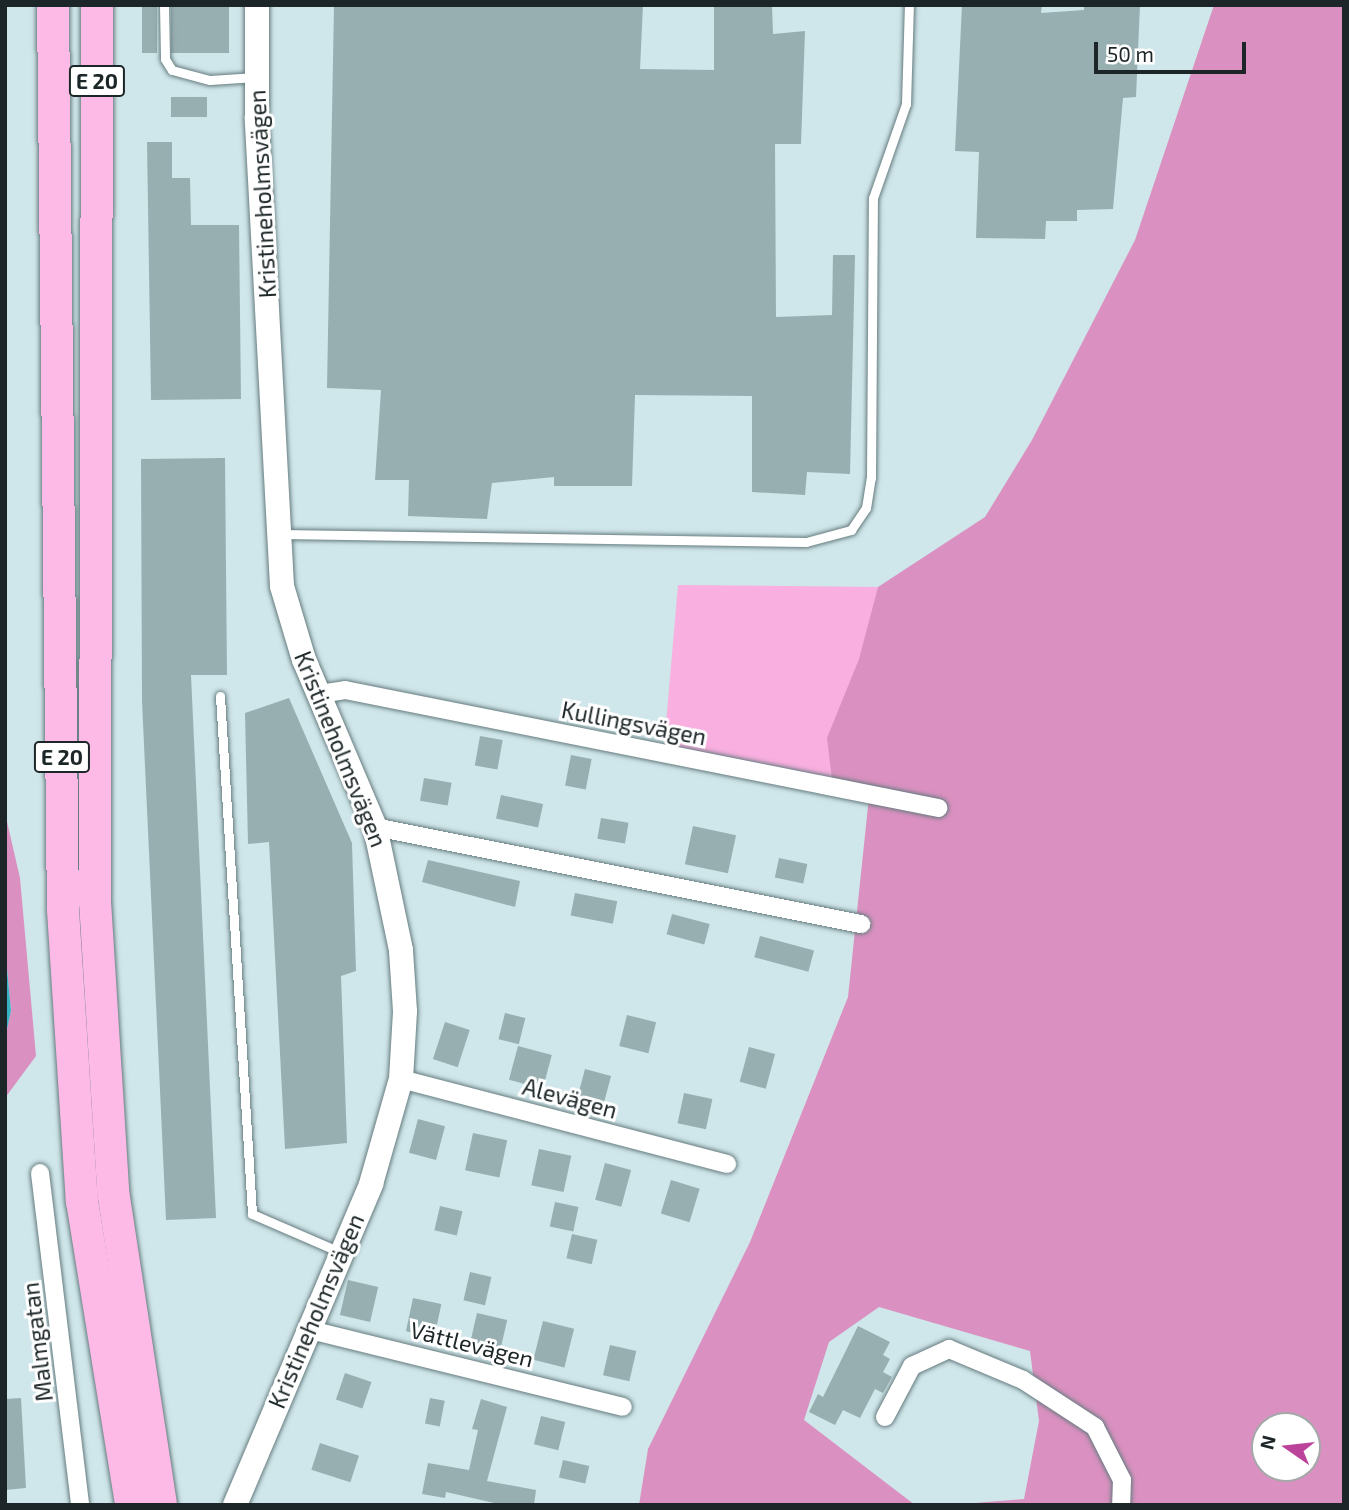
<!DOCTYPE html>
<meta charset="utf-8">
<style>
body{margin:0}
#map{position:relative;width:1349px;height:1510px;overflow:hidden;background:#cfe6ea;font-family:"Exo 2",sans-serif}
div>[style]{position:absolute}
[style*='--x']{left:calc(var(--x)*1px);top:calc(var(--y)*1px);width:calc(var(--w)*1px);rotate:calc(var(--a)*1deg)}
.green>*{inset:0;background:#f9afe0}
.forest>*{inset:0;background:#da91c1}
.water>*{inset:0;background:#37b2c2}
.building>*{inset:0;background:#98afb2;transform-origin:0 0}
.roads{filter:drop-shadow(0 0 2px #667c7f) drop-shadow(0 0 2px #667c7f)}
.lane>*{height:9px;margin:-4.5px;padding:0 4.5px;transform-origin:4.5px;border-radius:4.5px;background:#fff}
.street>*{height:18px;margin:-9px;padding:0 9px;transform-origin:9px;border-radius:9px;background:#fff}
.secondary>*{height:24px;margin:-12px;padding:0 12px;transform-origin:12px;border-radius:12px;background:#fff}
.highway>*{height:32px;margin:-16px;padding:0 16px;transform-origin:16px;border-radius:16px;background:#fdbae6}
span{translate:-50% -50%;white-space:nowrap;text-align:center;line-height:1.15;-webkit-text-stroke:6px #fff;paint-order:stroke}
.shield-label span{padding:2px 5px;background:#fff;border:2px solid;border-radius:5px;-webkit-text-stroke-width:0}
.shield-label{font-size:21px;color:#1c2527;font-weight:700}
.street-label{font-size:23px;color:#1c2527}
.frame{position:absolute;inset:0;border:7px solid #1c2527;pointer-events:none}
.north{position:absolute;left:1251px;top:1412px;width:70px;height:70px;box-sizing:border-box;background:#fff;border:2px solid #a4a8a9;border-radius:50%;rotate:284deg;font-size:19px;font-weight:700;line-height:28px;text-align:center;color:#1c2527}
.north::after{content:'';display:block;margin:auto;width:24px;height:32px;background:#bb449a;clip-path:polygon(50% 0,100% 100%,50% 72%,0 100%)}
.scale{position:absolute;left:1094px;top:42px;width:152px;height:32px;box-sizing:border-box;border:4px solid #1c2527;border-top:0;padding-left:9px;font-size:21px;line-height:24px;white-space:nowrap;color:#1c2527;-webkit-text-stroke:5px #fff;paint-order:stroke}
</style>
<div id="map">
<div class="green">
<i style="clip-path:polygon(678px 585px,878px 587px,832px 779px,664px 747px)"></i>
</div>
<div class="forest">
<i style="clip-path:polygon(evenodd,1214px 5px,1344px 5px,1344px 1505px,950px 1505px,1024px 1499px,1039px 1421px,1030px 1351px,879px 1307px,829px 1342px,804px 1420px,915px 1505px,639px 1505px,648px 1449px,750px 1242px,848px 997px,869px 797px,832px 779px,827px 738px,859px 659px,878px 587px,985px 517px,1032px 440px,1135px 240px,1214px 5px,1265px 1426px,1307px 1426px,1307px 1468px,1265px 1468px,1265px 1426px)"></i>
<i style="clip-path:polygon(5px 813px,20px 878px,36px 1056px,5px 1098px,5px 1038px,11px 1011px,5px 948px)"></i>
</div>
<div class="water">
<i style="clip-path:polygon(5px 948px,11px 1011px,5px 1038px)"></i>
</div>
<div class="building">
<i style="left:142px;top:5px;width:15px;height:48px"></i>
<i style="left:171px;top:5px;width:58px;height:48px"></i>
<i style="clip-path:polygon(334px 5px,643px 5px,640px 69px,714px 70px,714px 5px,772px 5px,773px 34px,805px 31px,801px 144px,775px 144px,776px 317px,832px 315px,833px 255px,855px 255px,850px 474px,807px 472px,805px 495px,752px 492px,752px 396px,635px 395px,632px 486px,554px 486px,554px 477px,492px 483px,487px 519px,408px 516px,409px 480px,375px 480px,381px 390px,327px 388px)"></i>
<i style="clip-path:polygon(962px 5px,1042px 5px,1041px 13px,1084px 10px,1084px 5px,1140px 5px,1136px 97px,1123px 98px,1113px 209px,1077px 210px,1077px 221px,1046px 221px,1045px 239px,976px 238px,979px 152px,955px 151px)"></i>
<i style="left:207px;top:97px;width:20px;height:36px;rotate:90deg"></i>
<i style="clip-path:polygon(147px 142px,172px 142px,172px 178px,190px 178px,191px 225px,239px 225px,241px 399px,151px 400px)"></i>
<i style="clip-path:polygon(225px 458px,227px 675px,191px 675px,216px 1218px,166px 1220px,142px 701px,141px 459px)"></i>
<i style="clip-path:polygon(289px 698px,352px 843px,356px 971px,341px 976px,347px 1143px,285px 1149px,269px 842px,248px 844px,245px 713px)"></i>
<i style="left:480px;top:736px;width:23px;height:30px;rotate:10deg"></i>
<i style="left:571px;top:755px;width:21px;height:31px;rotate:11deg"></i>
<i style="left:424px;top:778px;width:28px;height:23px;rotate:10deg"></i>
<i style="left:501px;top:795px;width:43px;height:24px;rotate:12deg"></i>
<i style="left:601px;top:818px;width:28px;height:21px;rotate:10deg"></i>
<i style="left:693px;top:826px;width:44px;height:39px;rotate:12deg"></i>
<i style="left:779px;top:858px;width:29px;height:20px;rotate:12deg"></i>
<i style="clip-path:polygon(428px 860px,520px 881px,515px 907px,422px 882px)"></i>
<i style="left:575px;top:893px;width:43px;height:23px;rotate:11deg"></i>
<i style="left:672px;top:914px;width:39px;height:21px;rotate:15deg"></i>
<i style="left:760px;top:936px;width:56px;height:22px;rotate:15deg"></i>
<i style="left:505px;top:1013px;width:21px;height:27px;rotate:14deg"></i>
<i style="left:627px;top:1015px;width:30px;height:32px;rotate:14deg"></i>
<i style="left:445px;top:1022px;width:26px;height:39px;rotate:18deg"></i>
<i style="left:518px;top:1046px;width:35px;height:35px;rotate:15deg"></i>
<i style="left:749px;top:1047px;width:27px;height:36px;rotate:15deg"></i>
<i style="left:585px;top:1069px;width:27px;height:31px;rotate:15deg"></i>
<i style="left:684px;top:1093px;width:29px;height:31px;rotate:12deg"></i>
<i style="left:418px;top:1119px;width:28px;height:35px;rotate:15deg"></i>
<i style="left:473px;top:1133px;width:35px;height:38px;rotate:12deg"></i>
<i style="left:539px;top:1149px;width:33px;height:37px;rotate:12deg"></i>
<i style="left:605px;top:1163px;width:27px;height:38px;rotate:15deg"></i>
<i style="left:671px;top:1180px;width:30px;height:35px;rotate:17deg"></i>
<i style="left:555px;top:1202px;width:24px;height:25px;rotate:12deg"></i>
<i style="left:440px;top:1206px;width:23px;height:25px;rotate:13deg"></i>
<i style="left:572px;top:1234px;width:26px;height:25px;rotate:13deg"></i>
<i style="left:470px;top:1272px;width:22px;height:29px;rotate:13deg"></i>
<i style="left:348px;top:1280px;width:31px;height:36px;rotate:13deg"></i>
<i style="left:413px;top:1298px;width:29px;height:34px;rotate:12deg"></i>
<i style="left:477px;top:1313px;width:31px;height:33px;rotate:13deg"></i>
<i style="left:543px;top:1321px;width:32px;height:40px;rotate:14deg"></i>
<i style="clip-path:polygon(858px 1326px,890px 1342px,883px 1355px,890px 1359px,883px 1372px,892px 1377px,883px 1393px,875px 1389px,860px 1418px,843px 1410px,835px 1425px,809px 1412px,818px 1394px,823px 1397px)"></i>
<i style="left:610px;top:1345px;width:27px;height:31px;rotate:13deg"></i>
<i style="left:345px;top:1373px;width:28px;height:28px;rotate:19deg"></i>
<i style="clip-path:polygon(21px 1398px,26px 1488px,5px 1490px,5px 1399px)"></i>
<i style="left:430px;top:1398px;width:15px;height:26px;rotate:11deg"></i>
<i style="clip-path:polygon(481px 1399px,507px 1407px,487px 1481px,536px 1490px,534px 1505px,503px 1505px,446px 1492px,445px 1498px,422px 1494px,428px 1463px,469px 1470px,478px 1430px,472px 1429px)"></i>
<i style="left:541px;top:1416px;width:25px;height:29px;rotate:14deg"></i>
<i style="left:320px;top:1443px;width:41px;height:28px;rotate:18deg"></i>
<i style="left:563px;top:1460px;width:27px;height:18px;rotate:13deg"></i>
</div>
<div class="roads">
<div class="lane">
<i style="--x:164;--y:5;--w:54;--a:88.9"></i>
<i style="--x:165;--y:59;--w:13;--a:58"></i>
<i style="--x:172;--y:70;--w:39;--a:15"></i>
<i style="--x:210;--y:80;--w:46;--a:-3.7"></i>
<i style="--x:281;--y:534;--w:525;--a:0.87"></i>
<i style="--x:806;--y:542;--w:47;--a:-14.9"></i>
<i style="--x:851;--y:530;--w:27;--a:-56"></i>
<i style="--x:866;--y:508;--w:30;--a:-81"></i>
<i style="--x:871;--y:478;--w:280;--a:-89.6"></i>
<i style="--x:873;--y:198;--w:100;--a:-70.7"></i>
<i style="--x:906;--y:104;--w:99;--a:-88.3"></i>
<i style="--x:220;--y:696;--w:519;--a:86.46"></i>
<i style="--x:252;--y:1214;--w:96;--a:23.4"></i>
</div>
<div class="street">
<i style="--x:320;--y:694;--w:25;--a:-9"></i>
<i style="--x:345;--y:690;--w:605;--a:11.25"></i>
<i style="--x:375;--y:827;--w:496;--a:11.3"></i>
<i style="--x:401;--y:1079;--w:337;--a:14.6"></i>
<i style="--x:40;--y:1173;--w:334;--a:83.1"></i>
<i style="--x:310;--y:1330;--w:322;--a:13.8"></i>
<i style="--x:885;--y:1417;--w:58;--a:-62.1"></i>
<i style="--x:912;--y:1366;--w:41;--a:-24.7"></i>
<i style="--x:949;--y:1349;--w:80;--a:22.7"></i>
<i style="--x:1023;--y:1380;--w:86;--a:33.1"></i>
<i style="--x:1095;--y:1427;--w:59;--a:63"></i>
<i style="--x:1122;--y:1480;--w:25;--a:92"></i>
</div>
<div class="secondary">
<i style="--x:235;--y:1505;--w:349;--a:-67"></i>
<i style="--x:371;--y:1184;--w:109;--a:-74.1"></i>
<i style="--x:401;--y:1079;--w:68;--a:-86.6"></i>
<i style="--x:405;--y:1011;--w:61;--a:-93.8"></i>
<i style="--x:401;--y:950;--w:126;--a:-101.9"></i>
<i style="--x:375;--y:827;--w:181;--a:-113"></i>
<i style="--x:304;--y:660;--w:77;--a:-106.6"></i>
<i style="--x:282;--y:586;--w:470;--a:-93.1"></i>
<i style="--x:257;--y:117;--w:112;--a:-90"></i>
</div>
<div class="highway">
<i style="--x:53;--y:5;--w:905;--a:89.37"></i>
<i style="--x:63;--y:910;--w:292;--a:86.3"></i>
<i style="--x:82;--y:1201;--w:308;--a:80.8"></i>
<i style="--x:97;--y:5;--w:897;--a:90.13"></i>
<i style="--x:95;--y:902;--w:290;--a:86.4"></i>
<i style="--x:113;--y:1191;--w:318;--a:81.3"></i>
</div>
</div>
<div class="shield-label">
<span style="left:97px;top:81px">E 20</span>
<span style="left:62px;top:757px">E 20</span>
</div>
<div class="street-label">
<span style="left:262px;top:194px;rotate:-93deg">Kristineholmsvägen</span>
<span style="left:634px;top:723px;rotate:11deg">Kullingsvägen</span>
<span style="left:341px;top:749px;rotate:68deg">Kristineholmsvägen</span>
<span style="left:570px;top:1098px;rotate:15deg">Alevägen</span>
<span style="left:316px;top:1311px;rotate:-67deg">Kristineholmsvägen</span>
<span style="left:37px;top:1342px;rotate:-97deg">Malmgatan</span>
<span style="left:472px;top:1344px;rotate:14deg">Vättlevägen</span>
</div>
<div class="frame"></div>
<div class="north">N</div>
<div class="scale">50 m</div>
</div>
